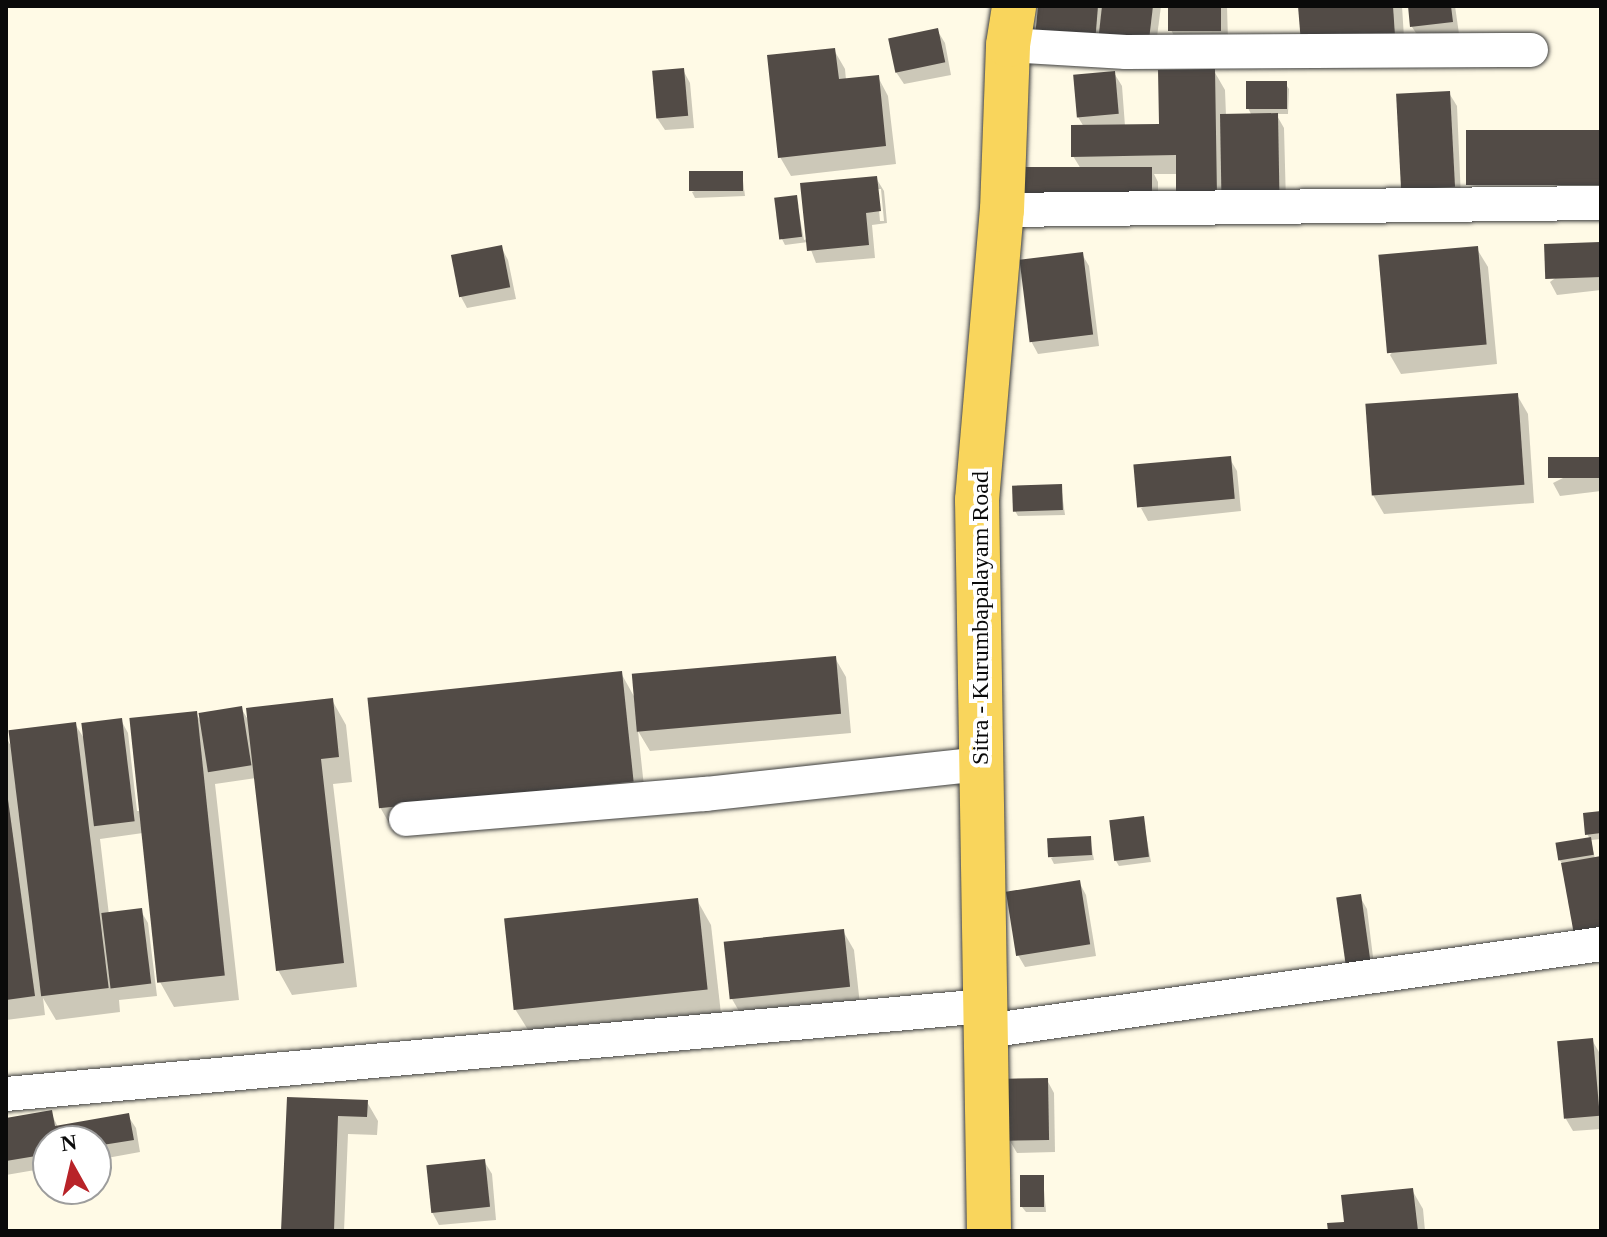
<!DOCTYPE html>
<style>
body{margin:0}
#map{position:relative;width:1607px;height:1237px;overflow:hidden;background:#fffae6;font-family:Georgia,serif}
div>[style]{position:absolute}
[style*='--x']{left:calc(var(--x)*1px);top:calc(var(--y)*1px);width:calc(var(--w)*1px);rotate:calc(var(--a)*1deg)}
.shadow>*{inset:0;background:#0003}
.building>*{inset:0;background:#524b46;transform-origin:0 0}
.roads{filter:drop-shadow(0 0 2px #3d3d3d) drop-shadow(0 0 2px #3d3d3d)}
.minor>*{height:34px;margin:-17px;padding:0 17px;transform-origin:17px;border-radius:17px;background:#fff}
.major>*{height:44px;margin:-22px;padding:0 22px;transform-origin:22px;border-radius:22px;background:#f9d55c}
span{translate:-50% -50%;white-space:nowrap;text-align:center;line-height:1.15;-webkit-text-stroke:8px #fff;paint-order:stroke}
.street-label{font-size:24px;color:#0a0a0a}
.frame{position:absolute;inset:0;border:8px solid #0a0a0a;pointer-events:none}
.north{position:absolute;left:32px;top:1125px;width:80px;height:80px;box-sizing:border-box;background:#fff;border:2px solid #9d9d9d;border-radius:50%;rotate:352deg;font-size:22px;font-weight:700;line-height:32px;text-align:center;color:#0a0a0a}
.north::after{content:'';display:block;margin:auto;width:28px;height:36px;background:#b82328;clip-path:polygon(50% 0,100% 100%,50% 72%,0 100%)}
</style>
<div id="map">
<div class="shadow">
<i style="clip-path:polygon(1040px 6px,1161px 6px,1154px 60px,1105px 54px)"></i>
<i style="clip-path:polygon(1170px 6px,1227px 6px,1228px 41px,1178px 43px,1171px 30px)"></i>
<i style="clip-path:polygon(1300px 6px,1402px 6px,1405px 54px)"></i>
<i style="clip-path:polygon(1410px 6px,1455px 6px,1459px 34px,1420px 39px,1412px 27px)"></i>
<i style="clip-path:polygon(937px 30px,945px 43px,951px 75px,904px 84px,896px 72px,890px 40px)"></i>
<i style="clip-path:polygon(834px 50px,845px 69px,846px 80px,878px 77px,888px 96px,896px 164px,791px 176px,780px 157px)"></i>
<i style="clip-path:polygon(683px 70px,690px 83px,694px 128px,665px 130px,657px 118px)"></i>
<i style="clip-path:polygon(1214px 71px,1225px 90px,1226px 116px,1252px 116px,1248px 108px,1285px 83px,1289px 89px,1288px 114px,1276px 114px,1284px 128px,1286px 203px,1178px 197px,1178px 174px,1154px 174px,1158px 182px,1158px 218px,1081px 169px,1073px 156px,1084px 127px,1078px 117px,1114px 73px,1122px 86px,1125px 126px,1161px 126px)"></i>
<i style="clip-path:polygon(1449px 93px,1457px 106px,1461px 199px,1410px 202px)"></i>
<i style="clip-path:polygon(742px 173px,745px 196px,695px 198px,692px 192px)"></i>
<i style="clip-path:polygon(evenodd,876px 178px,884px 191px,887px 223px,872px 225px,875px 258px,816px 263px,808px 242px,785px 245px,782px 239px,796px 197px,804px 240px,807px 239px,876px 178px,877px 189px,881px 189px,884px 221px,880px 221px,877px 189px)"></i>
<i style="clip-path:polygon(1599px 245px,1601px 290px,1557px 295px,1550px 282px)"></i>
<i style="clip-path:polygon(501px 247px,508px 260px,516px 299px,467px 308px,460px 295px)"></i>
<i style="clip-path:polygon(1477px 249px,1488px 267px,1497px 364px,1401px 374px,1390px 355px)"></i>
<i style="clip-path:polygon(1082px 254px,1089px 266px,1099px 346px,1038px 354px,1031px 341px)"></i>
<i style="clip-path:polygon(1517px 395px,1528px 414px,1534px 503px,1384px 514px,1373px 495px,1367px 405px)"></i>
<i style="clip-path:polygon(1230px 459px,1237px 471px,1241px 511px,1148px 521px,1141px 508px)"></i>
<i style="clip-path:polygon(1601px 459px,1601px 491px,1560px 496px,1553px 483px)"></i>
<i style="clip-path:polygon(1061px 486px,1065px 515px,1018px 516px,1015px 511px)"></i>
<i style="clip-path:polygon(835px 658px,846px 677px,851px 733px,650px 751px,638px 731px,646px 805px,394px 832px,380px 807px,369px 700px,621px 673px,636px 700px)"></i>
<i style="clip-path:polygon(332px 700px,346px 725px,352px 782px,333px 784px,357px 987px,292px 995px,278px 970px,256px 778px,215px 784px,239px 1000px,174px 1007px,160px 982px,143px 833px,100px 839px,109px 915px,141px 911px,148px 923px,157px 996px,119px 1000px,120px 1012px,56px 1020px,43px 998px,45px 1015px,6px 1020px,6px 737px,12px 748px,75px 724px,85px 740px,121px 720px,128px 733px,137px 811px,141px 811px,196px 713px,203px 726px,241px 708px,250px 723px)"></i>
<i style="clip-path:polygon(1601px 813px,1601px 839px,1591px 840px,1595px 859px,1601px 859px,1563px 865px,1559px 859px,1590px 839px,1587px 834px)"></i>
<i style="clip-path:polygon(1143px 818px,1151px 862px,1119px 866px,1116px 861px)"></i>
<i style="clip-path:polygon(1090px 838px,1094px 860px,1054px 864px,1051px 858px)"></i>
<i style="clip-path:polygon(1079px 882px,1086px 895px,1096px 956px,1025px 967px,1018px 955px)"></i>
<i style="clip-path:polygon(1360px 897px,1367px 909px,1376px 981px,1355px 984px)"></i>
<i style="clip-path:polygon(697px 900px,711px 925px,721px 1014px,530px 1033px,515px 1009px)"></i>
<i style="clip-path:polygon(843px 931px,854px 950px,860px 1005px,743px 1018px,732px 999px)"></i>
<i style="clip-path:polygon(1592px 1040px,1599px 1052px,1601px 1129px,1573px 1131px,1566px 1119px)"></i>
<i style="clip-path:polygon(1047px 1080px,1054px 1093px,1055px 1152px,1017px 1153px,1010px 1141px)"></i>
<i style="clip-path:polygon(289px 1099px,367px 1102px,378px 1121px,377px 1135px,348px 1134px,344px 1231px,283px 1231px)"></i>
<i style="clip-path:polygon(51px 1113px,58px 1127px,128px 1116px,136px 1128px,140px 1152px,96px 1160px,96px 1141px,48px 1141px,48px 1188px,42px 1182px,41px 1169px,6px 1175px,6px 1120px)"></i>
<i style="clip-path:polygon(484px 1161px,492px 1174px,496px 1220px,439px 1225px,432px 1212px)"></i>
<i style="clip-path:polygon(1043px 1178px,1046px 1212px,1026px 1212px,1022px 1207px)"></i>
<i style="clip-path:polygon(1412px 1190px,1423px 1209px,1425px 1231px,1330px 1231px)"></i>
</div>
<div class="building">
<i style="clip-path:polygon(1038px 6px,1098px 6px,1095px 43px,1035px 37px)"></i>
<i style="clip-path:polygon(1102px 6px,1153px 6px,1148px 48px,1098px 42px)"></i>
<i style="left:1168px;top:6px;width:53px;height:25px"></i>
<i style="clip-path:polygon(1298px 6px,1393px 6px,1395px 36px,1301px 43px)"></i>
<i style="clip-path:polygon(1408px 6px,1451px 6px,1453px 22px,1410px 27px)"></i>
<i style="left:938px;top:28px;width:35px;height:51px;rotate:78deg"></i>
<i style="clip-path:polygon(835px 48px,839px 79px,879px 75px,886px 146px,778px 158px,767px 55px)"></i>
<i style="left:684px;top:68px;width:48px;height:32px;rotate:85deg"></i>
<i style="clip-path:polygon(1215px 69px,1217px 197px,1176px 197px,1176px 155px,1071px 157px,1071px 125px,1159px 124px,1158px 70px)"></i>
<i style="left:1115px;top:71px;width:43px;height:42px;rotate:85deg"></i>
<i style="left:1246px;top:81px;width:41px;height:28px"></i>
<i style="left:1450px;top:91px;width:96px;height:54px;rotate:87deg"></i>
<i style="left:1278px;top:113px;width:78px;height:58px;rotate:89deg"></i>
<i style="left:1601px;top:130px;width:55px;height:135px;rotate:90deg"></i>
<i style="left:1023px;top:167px;width:129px;height:39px"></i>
<i style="left:743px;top:171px;width:20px;height:54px;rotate:90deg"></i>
<i style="clip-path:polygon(877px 176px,881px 211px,866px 213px,869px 245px,807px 251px,800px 183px)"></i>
<i style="left:797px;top:195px;width:42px;height:23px;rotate:83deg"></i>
<i style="left:1600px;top:242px;width:35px;height:56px;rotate:88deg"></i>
<i style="left:502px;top:245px;width:43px;height:52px;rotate:79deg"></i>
<i style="left:1478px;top:246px;width:99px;height:100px;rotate:85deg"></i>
<i style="left:1083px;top:252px;width:83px;height:64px;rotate:83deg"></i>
<i style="left:1518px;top:393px;width:92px;height:153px;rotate:86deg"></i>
<i style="left:1231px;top:456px;width:43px;height:98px;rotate:85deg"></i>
<i style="left:1601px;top:457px;width:21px;height:53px;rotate:90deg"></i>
<i style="left:1062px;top:484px;width:26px;height:50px;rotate:88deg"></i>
<i style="left:836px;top:656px;width:58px;height:205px;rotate:85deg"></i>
<i style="left:622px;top:671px;width:111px;height:256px;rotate:84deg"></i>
<i style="clip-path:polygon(333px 698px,339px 757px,321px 759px,344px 963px,276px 971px,246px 708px)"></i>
<i style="left:242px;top:706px;width:60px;height:44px;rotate:81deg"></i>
<i style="left:197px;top:711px;width:266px;height:68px;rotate:84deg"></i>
<i style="left:122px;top:718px;width:104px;height:41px;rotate:83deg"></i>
<i style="left:76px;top:722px;width:268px;height:68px;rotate:83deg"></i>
<i style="clip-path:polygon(6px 785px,35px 996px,6px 1000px)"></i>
<i style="clip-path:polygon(1601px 811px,1601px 833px,1585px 835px,1583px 813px)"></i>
<i style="left:1144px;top:816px;width:41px;height:35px;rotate:83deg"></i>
<i style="left:1091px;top:836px;width:19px;height:44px;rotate:87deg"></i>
<i style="left:1591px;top:837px;width:18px;height:36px;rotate:81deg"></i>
<i style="clip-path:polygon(1601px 856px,1601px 936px,1575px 940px,1561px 863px)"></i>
<i style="left:1080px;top:880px;width:65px;height:75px;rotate:81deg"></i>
<i style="left:1361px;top:894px;width:76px;height:25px;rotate:82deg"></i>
<i style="left:698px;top:898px;width:92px;height:195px;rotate:84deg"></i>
<i style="left:142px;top:908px;width:76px;height:41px;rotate:83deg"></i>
<i style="left:844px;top:929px;width:58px;height:121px;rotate:84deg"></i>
<i style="left:1593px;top:1038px;width:78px;height:36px;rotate:85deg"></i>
<i style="left:1048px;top:1078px;width:62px;height:41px;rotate:89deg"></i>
<i style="clip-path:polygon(287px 1097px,368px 1100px,367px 1117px,338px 1116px,334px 1231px,281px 1231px)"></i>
<i style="clip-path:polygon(52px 1110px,55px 1126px,129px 1113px,134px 1140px,96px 1146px,96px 1141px,48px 1141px,48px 1154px,6px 1161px,6px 1118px)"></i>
<i style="left:485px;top:1159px;width:48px;height:59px;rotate:84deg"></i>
<i style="clip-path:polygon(38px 1167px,48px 1167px,48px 1182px,40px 1183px)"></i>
<i style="left:1044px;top:1175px;width:32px;height:24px;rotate:90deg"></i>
<i style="clip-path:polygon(1413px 1188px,1418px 1231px,1328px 1231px,1327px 1223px,1344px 1222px,1341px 1195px)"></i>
</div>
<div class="roads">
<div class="minor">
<i style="--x:1008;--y:45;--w:118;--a:3.4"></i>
<i style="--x:1126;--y:52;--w:405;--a:-0.3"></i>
<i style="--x:1002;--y:210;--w:599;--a:-0.67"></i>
<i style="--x:406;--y:819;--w:300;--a:-4.8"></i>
<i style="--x:705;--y:794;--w:278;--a:-6.2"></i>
<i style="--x:986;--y:1031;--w:621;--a:-8.05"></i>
<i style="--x:6;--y:1094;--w:983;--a:-5.14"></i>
</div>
<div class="major">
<i style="--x:989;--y:1231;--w:731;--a:-90.94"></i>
<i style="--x:977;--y:500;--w:291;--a:-85.1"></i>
<i style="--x:1002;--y:210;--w:165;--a:-87.9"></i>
<i style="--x:1008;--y:45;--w:39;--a:-81"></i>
</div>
</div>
<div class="street-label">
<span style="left:981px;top:618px;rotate:-90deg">Sitra - Kurumbapalayam Road</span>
</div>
<div class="frame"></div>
<div class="north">N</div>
</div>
